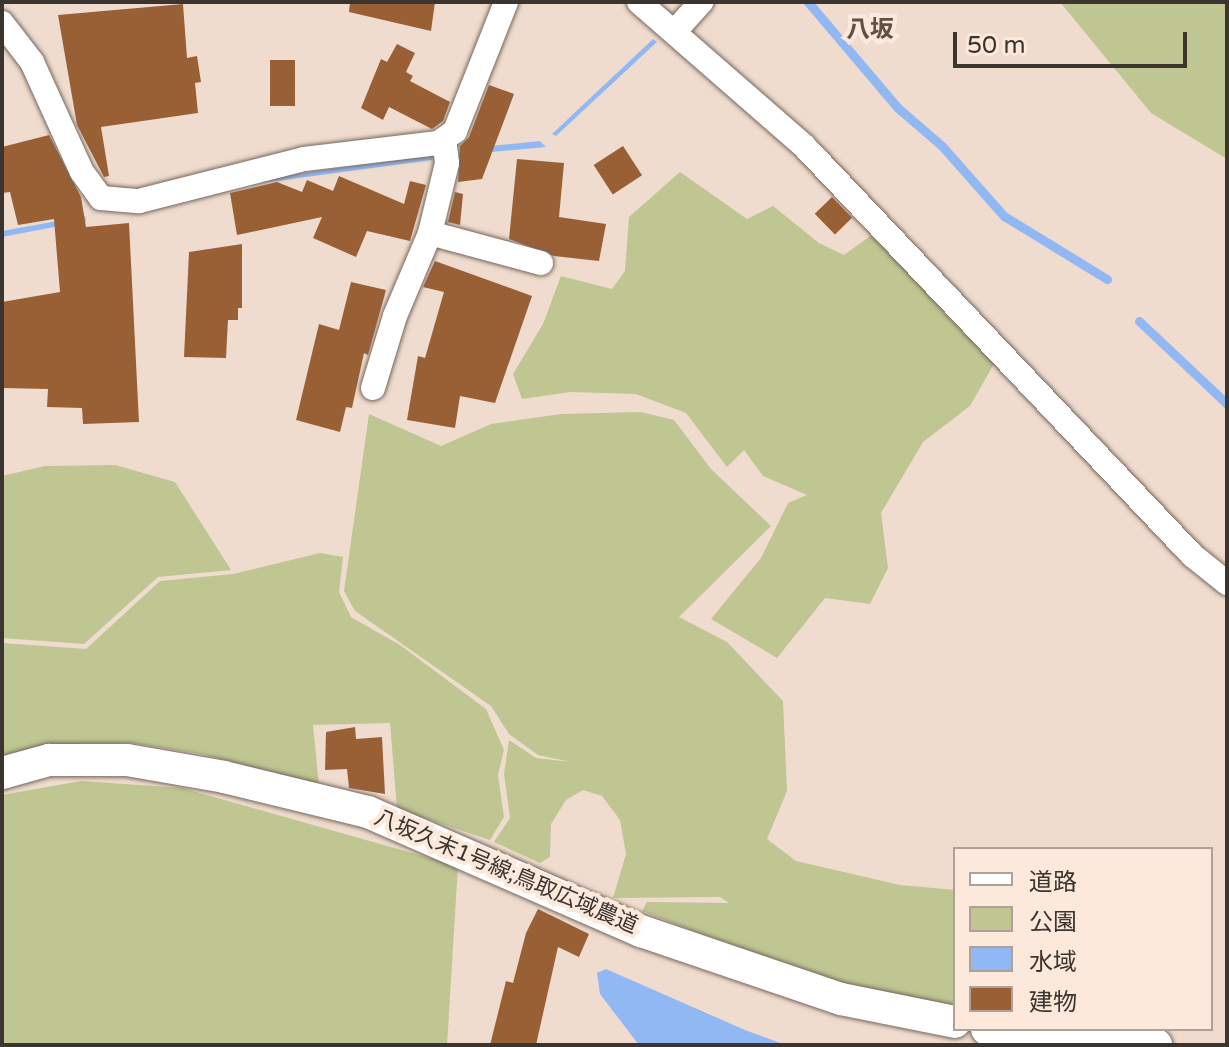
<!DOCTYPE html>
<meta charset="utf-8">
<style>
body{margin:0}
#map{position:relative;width:1229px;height:1047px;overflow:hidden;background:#efdccf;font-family:"Varela Round","Noto Sans JP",sans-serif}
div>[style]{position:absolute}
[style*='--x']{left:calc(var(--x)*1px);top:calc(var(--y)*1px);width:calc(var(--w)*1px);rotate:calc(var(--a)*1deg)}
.green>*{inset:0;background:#bfc692}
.water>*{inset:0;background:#92b8f4}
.stream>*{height:9px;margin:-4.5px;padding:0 4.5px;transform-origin:4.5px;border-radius:4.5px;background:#92b8f4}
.building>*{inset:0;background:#9a6035;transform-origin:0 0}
.roads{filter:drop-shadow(0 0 2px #77665b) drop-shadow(0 0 2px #77665b)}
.minor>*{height:24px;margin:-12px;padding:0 12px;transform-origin:12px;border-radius:12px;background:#fff}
.tertiary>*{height:32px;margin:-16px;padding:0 16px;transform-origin:16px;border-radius:16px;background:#fff}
span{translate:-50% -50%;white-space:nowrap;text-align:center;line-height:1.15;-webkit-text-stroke:8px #fce9dc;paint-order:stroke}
.street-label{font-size:22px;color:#3b342f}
.neighbourhood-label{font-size:24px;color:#605046;font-weight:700}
.frame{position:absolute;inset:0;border:4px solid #3b342f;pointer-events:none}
.legend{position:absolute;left:953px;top:847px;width:260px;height:184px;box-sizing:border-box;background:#fce9dc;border:2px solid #afa197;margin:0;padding:10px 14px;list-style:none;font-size:24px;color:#3b342f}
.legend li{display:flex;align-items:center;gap:16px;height:40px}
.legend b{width:40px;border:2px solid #afa197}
.scale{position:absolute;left:953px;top:32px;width:234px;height:36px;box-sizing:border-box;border:4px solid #3b342f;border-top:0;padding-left:10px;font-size:24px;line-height:28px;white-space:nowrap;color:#3b342f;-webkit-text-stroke:6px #fce9dc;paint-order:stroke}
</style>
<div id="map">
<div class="green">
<i style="clip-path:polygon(1060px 2px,1227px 2px,1227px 159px,1151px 113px)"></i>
<i style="clip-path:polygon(680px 172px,747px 219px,773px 206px,819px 243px,844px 255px,873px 234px,995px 362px,970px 406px,923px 442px,881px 513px,888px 568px,870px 604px,825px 598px,777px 658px,711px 619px,761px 558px,788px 503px,807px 495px,763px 476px,744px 450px,727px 467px,686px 413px,636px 394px,570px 392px,522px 399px,513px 374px,543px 324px,561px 276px,612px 289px,625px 271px,629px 217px)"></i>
<i style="clip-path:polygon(641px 412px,674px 420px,711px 469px,771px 526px,679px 617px,727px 642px,783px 701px,787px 791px,767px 839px,796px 861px,900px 885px,955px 890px,955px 1006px,824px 981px,642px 911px,647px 902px,729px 903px,720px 897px,613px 898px,626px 854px,620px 820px,602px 796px,583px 790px,566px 800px,551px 824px,550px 857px,540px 863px,494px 842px,510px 818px,504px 774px,509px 740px,536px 758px,571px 762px,538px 755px,509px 734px,491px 706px,355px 611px,344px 591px,369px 414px,441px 446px,491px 424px,561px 414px)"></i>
<i style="clip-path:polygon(115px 465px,175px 482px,231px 570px,158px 577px,84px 644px,2px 638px,2px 476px,45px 466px)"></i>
<i style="clip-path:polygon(320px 553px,343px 557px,339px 592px,351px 617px,400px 645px,486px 709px,504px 750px,498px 775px,504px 817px,490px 840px,397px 809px,390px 723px,313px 725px,319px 785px,202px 754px,132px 743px,78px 744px,2px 757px,2px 643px,86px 649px,160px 581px,233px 574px)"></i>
<i style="clip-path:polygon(81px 781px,182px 788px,458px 866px,447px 1045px,2px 1045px,2px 795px)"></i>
</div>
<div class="water">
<i style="clip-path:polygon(653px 39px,657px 42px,556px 136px,552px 134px)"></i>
<i style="clip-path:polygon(540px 141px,546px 147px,459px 155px,460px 149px)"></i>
<i style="clip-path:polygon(432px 155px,432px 160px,261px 183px,260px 179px)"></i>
<i style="clip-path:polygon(85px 216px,86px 221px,2px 237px,2px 231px)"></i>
<i style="clip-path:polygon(606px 969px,745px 1030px,786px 1045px,639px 1045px,600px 994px,597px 973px)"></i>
</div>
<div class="stream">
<i style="--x:808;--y:2;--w:139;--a:49.7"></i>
<i style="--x:898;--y:108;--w:58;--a:40.8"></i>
<i style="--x:942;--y:146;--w:94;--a:48.5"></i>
<i style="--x:1004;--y:216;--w:121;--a:31.5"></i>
<i style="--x:1139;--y:321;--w:121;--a:43.3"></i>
</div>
<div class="building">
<i style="clip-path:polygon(350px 2px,435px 2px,431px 31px,349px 12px)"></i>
<i style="clip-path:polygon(183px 4px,187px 58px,197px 56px,201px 82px,195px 83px,198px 113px,101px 127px,109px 176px,104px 177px,77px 125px,58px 15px)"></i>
<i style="clip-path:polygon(397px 44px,415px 53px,406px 72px,413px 76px,410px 81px,450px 102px,443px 121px,432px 129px,389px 107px,383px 120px,361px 108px,381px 59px,387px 62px)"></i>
<i style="left:295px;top:60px;width:46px;height:25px;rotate:90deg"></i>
<i style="clip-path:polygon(489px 85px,514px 94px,482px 179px,458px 182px,460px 146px,469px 137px)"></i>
<i style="clip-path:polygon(49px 135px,81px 197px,86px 227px,129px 223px,139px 422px,83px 424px,82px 408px,47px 407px,48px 389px,2px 388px,2px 302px,60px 292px,54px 219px,18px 225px,10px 192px,2px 193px,2px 147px)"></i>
<i style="left:623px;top:146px;width:35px;height:35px;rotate:57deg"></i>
<i style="clip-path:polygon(517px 159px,564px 163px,559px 217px,606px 224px,599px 261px,554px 256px,509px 239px)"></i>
<i style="clip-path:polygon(339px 176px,404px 204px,410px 181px,426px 185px,410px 241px,367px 231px,356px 257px,313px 238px,322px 217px,237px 235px,230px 193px,277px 182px,302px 192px,307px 180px,333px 191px)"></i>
<i style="clip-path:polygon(455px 192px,463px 194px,460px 225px,448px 222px)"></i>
<i style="left:832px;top:197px;width:29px;height:24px;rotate:46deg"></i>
<i style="clip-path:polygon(242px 244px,242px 308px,238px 308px,238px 320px,228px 320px,226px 358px,184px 357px,189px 252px)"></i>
<i style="clip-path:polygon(435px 261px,532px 296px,495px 403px,460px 396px,455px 428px,407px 420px,418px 356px,425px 358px,444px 292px,423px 287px)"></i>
<i style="clip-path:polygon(351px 282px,386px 290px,368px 355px,364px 353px,352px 408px,346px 407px,340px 432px,296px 420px,319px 324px,339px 330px)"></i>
<i style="clip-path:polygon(355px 727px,356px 739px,382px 737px,385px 794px,349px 788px,347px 769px,325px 770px,326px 732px)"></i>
<i style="clip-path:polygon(538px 909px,589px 934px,579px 957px,558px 947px,536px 1045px,490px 1045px,506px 981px,513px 983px,526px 933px)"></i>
</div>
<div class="roads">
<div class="minor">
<i style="--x:639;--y:2;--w:220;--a:41.1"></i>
<i style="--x:805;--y:147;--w:562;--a:46.51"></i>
<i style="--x:1192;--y:555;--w:45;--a:38.7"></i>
<i style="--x:2;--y:23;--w:49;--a:52.4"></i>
<i style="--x:32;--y:62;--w:121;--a:65.6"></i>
<i style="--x:82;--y:172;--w:32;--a:54"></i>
<i style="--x:101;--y:198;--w:38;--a:5"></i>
<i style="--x:139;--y:201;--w:170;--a:-14.3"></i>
<i style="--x:304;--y:159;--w:135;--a:-6.8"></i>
<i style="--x:438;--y:143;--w:21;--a:-35"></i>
<i style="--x:455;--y:131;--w:139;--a:-68.4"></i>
<i style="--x:676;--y:30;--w:38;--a:-48"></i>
<i style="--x:430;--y:233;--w:115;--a:15.1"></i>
<i style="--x:373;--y:388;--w:75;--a:-73"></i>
<i style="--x:395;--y:316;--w:90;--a:-67.1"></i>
<i style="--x:430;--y:233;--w:72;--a:-76.3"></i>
<i style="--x:447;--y:163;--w:24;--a:-97"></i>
</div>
<div class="tertiary">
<i style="--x:2;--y:773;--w:49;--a:-15.5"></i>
<i style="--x:49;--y:760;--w:78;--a:0"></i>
<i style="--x:127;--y:760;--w:98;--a:9.9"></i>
<i style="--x:224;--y:777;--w:148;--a:13.7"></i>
<i style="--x:368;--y:812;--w:298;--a:23.6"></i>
<i style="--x:641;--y:931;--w:211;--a:18.8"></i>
<i style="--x:841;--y:999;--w:116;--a:11.4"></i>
<i style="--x:987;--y:1029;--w:170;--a:5.4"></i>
</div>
</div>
<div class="street-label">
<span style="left:506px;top:872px;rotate:23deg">八坂久末1号線;鳥取広域農道</span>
</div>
<div class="neighbourhood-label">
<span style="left:870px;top:30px">八坂</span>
</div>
<div class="frame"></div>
<ul class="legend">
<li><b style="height:10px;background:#fff"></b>道路</li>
<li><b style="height:22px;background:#bfc692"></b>公園</li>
<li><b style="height:22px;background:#92b8f4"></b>水域</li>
<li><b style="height:22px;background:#9a6035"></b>建物</li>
</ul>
<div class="scale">50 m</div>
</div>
